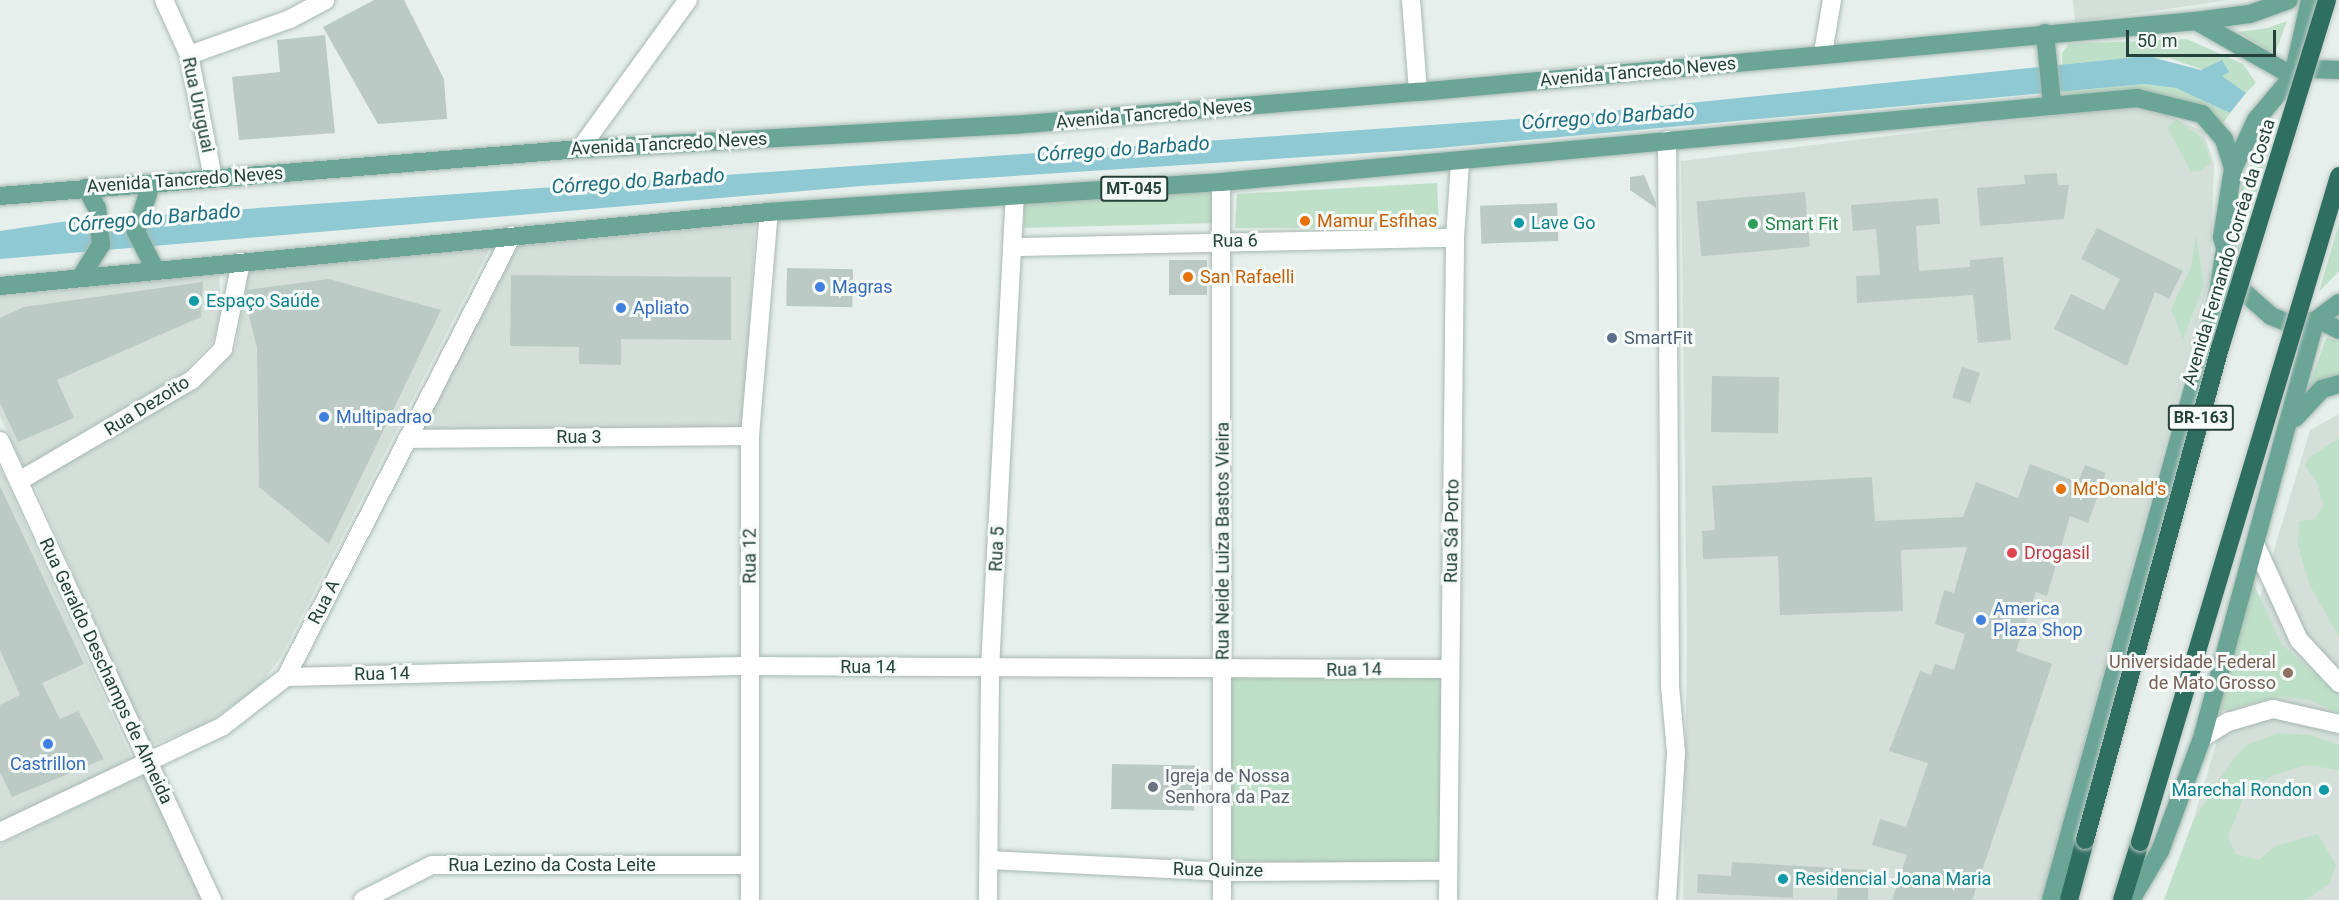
<!DOCTYPE html>
<meta charset="utf-8">
<style>
body{margin:0}
#map{position:relative;width:2339px;height:900px;overflow:hidden;background:#e6efeb;font-family:Roboto,sans-serif}
div>[style]{position:absolute}
[style*='--x']{left:calc(var(--x)*1px);top:calc(var(--y)*1px);width:calc(var(--w)*1px);rotate:calc(var(--a)*1deg)}
.built>*{inset:0;background:#d4dfda}
.green>*{inset:0;background:#bfe0c8;transform-origin:0 0}
.water>*{inset:0;background:#8ec9d4}
.building>*{inset:0;background:#bbcac4;transform-origin:0 0}
.roads{filter:drop-shadow(0 0 2px #a8b8b2) drop-shadow(0 0 2px #a8b8b2)}
.minor>*{height:18px;margin:-9px;padding:0 9px;transform-origin:9px;border-radius:9px;background:#fff}
.major>*{height:18px;margin:-9px;padding:0 9px;transform-origin:9px;border-radius:9px;background:#6aa596}
.highway>*{height:18px;margin:-9px;padding:0 9px;transform-origin:9px;border-radius:9px;background:#2f6f62}
.bridges{filter:drop-shadow(0 0 2px #c2cac8) drop-shadow(0 0 2px #c2cac8)}
.highway-bridge>*{height:18px;margin:-9px;padding:0 9px;transform-origin:9px;border-radius:9px;background:#2f6f62}
.dots>*{width:16px;height:16px;translate:-50% -50%;box-sizing:border-box;border:3px solid #f7fbf9;border-radius:50%}
span{translate:-50% -50%;white-space:nowrap;text-align:center;line-height:1.15;-webkit-text-stroke:6px #f7fbf9;paint-order:stroke}
.shield-label span{padding:2px 4px;background:#f7fbf9;border:2px solid;border-radius:4px;-webkit-text-stroke-width:0}
.shield-label{font-size:16px;color:#24423a;font-weight:700}
.street-label{font-size:18px;color:#24423a}
.food-label{font-size:18px;color:#c56008}
.left{translate:0 -50%;text-align:left}
.culture-label{font-size:18px;color:#0d838f}
.right{translate:-100% -50%;text-align:right}
.leisure-label{font-size:18px;color:#27864d}
.shop-label{font-size:18px;color:#366cbe}
.service-label{font-size:18px;color:#4e5e75}
.health-label{font-size:18px;color:#be3a42}
.education-label{font-size:18px;color:#785e54}
.worship-label{font-size:18px;color:#5b616d}
.water-label{font-size:20px;color:#1c6f80;font-style:italic}
.scale{position:absolute;left:2126px;top:30px;width:150px;height:27px;box-sizing:border-box;border:3px solid #24423a;border-top:0;padding-left:8px;font-size:18px;line-height:21px;white-space:nowrap;color:#24423a;-webkit-text-stroke:4px #f7fbf9;paint-order:stroke}
</style>
<div id="map">
<div class="built">
<i style="clip-path:polygon(2073px 0,2229px 0,2075px 22px)"></i>
<i style="clip-path:polygon(2144px 105px,2203px 131px,2214px 164px,2210px 278px,2042px 900px,1683px 900px,1687px 638px,1681px 161px)"></i>
<i style="clip-path:polygon(755px 224px,744px 427px,420px 430px,516px 246px)"></i>
<i style="clip-path:polygon(490px 248px,281px 657px,256px 691px,204px 725px,149px 746px,33px 482px,211px 376px,235px 350px,249px 271px)"></i>
<i style="clip-path:polygon(219px 273px,221px 310px,213px 341px,183px 373px,24px 467px,0 416px,0 297px)"></i>
<i style="clip-path:polygon(2339px 414px,2339px 900px,2164px 900px,2193px 821px,2310px 430px)"></i>
<i style="clip-path:polygon(0 468px,133px 761px,0 821px)"></i>
<i style="clip-path:polygon(144px 775px,207px 900px,0 900px,0 844px)"></i>
</div>
<div class="green">
<i style="clip-path:polygon(2287px 21px,2275px 54px,2238px 32px,2268px 28px)"></i>
<i style="clip-path:polygon(2187px 39px,2243px 64px,2256px 83px,2246px 93px,2221px 76px,2169px 58px,2111px 60px,2078px 63px,2081px 90px,2145px 84px,2176px 88px,2230px 113px,2223px 123px,2205px 112px,2063px 94px,2062px 53px,2069px 44px)"></i>
<i style="clip-path:polygon(2177px 120px,2203px 138px,2211px 163px,2200px 171px,2191px 172px,2167px 127px)"></i>
<i style="clip-path:polygon(2260px 142px,2269px 148px,2238px 256px,2238px 196px)"></i>
<i style="clip-path:polygon(1437px 183px,1439px 228px,1235px 228px,1237px 194px)"></i>
<i style="clip-path:polygon(1216px 187px,1215px 223px,1024px 228px,1024px 205px)"></i>
<i style="clip-path:polygon(2339px 223px,2339px 271px,2319px 292px)"></i>
<i style="clip-path:polygon(2196px 235px,2204px 285px,2183px 339px,2171px 309px,2191px 267px)"></i>
<i style="clip-path:polygon(2326px 338px,2339px 341px,2339px 379px,2308px 389px)"></i>
<i style="clip-path:polygon(2339px 438px,2339px 637px,2309px 584px,2298px 545px,2299px 521px,2315px 519px,2323px 506px,2317px 482px,2305px 466px,2308px 458px)"></i>
<i style="clip-path:polygon(2250px 576px,2282px 645px,2339px 694px,2339px 713px,2312px 701px,2282px 696px,2217px 712px)"></i>
<i style="left:1229px;top:674px;width:214px;height:187px;rotate:1deg"></i>
<i style="clip-path:polygon(2277px 733px,2312px 735px,2339px 745px,2339px 770px,2306px 765px,2273px 775px,2245px 794px,2228px 837px,2236px 854px,2259px 860px,2275px 846px,2318px 834px,2336px 865px,2330px 883px,2306px 900px,2164px 900px,2193px 821px,2231px 762px,2246px 745px)"></i>
</div>
<div class="water">
<i style="clip-path:polygon(2147px 56px,2201px 70px,2222px 60px,2229px 72px,2222px 76px,2246px 93px,2230px 113px,2176px 88px,2145px 84px,1427px 149px,861px 186px,0 259px,0 231px,61px 222px,1573px 115px)"></i>
</div>
<div class="building">
<i style="clip-path:polygon(374px 0,404px 0,444px 79px,447px 119px,378px 124px,323px 27px)"></i>
<i style="clip-path:polygon(325px 35px,335px 133px,239px 140px,232px 77px,280px 72px,277px 40px)"></i>
<i style="clip-path:polygon(2057px 173px,2058px 185px,2069px 185px,2064px 219px,1980px 226px,1977px 188px,2025px 184px,2024px 175px)"></i>
<i style="clip-path:polygon(1644px 175px,1656px 203px,1656px 208px,1630px 190px,1630px 177px)"></i>
<i style="left:1805px;top:192px;width:55px;height:109px;rotate:85deg"></i>
<i style="clip-path:polygon(1938px 198px,1940px 224px,1916px 226px,1919px 271px,1970px 267px,1970px 260px,2003px 257px,2011px 340px,1978px 343px,1973px 295px,1857px 303px,1856px 276px,1880px 275px,1876px 229px,1853px 231px,1851px 205px)"></i>
<i style="left:1557px;top:203px;width:38px;height:77px;rotate:88deg"></i>
<i style="clip-path:polygon(2097px 228px,2183px 271px,2169px 299px,2155px 292px,2127px 366px,2054px 329px,2071px 294px,2104px 310px,2120px 279px,2081px 259px)"></i>
<i style="left:1169px;top:260px;width:38px;height:35px"></i>
<i style="left:787px;top:268px;width:66px;height:38px;rotate:1deg"></i>
<i style="clip-path:polygon(511px 275px,731px 277px,731px 340px,621px 339px,621px 365px,579px 364px,579px 347px,510px 346px)"></i>
<i style="clip-path:polygon(329px 279px,441px 310px,329px 544px,259px 487px,257px 348px,245px 300px,247px 290px)"></i>
<i style="clip-path:polygon(203px 282px,201px 317px,57px 380px,74px 418px,18px 442px,0 403px,0 318px,24px 307px)"></i>
<i style="left:1962px;top:367px;width:19px;height:32px;rotate:18deg"></i>
<i style="left:1712px;top:376px;width:67px;height:56px;rotate:1deg"></i>
<i style="clip-path:polygon(2030px 464px,2078px 482px,2085px 465px,2106px 473px,2088px 523px,2070px 516px,2047px 596px,2036px 592px,2016px 651px,2052px 664px,2037px 709px,1972px 900px,1892px 900px,1907px 855px,1872px 845px,1880px 819px,1906px 827px,1928px 763px,1889px 751px,1920px 671px,1931px 675px,1935px 664px,1954px 670px,1965px 634px,1935px 624px,1944px 590px,1954px 593px,1967px 547px,1901px 550px,1903px 611px,1780px 615px,1778px 556px,1703px 559px,1702px 531px,1715px 530px,1712px 486px,1872px 477px,1875px 521px,1963px 517px,1976px 482px,2018px 498px)"></i>
<i style="clip-path:polygon(0 486px,84px 664px,42px 683px,60px 719px,78px 711px,104px 759px,12px 797px,0 772px,0 705px,20px 695px,0 650px)"></i>
<i style="left:1112px;top:764px;width:83px;height:45px;rotate:1deg"></i>
<i style="clip-path:polygon(1732px 862px,1869px 870px,1868px 900px,1837px 900px,1838px 884px,1793px 881px,1793px 898px,1697px 893px,1698px 874px,1731px 876px)"></i>
</div>
<div class="roads">
<div class="minor">
<i style="--x:164;--y:0;--w:60;--a:65.6"></i>
<i style="--x:189;--y:55;--w:125;--a:79"></i>
<i style="--x:1411;--y:0;--w:92;--a:85.6"></i>
<i style="--x:1823;--y:53;--w:54;--a:-80.4"></i>
<i style="--x:189;--y:55;--w:107;--a:-19.6"></i>
<i style="--x:290;--y:19;--w:40;--a:-28"></i>
<i style="--x:580;--y:149;--w:184;--a:-54.1"></i>
<i style="--x:1221;--y:182;--w:718;--a:89.92"></i>
<i style="--x:1016;--y:247;--w:439;--a:-1.2"></i>
<i style="--x:407;--y:439;--w:343;--a:-0.5"></i>
<i style="--x:0;--y:441;--w:506;--a:65.21"></i>
<i style="--x:19;--y:481;--w:200;--a:-30.3"></i>
<i style="--x:192;--y:380;--w:44;--a:-45"></i>
<i style="--x:223;--y:349;--w:89;--a:-78.3"></i>
<i style="--x:2255;--y:544;--w:106;--a:65.4"></i>
<i style="--x:2299;--y:640;--w:59;--a:47.1"></i>
<i style="--x:286;--y:677;--w:464;--a:-1.4"></i>
<i style="--x:750;--y:666;--w:699;--a:0.25"></i>
<i style="--x:2202;--y:738;--w:31;--a:-32"></i>
<i style="--x:2228;--y:722;--w:47;--a:-16.1"></i>
<i style="--x:2273;--y:709;--w:68;--a:12.8"></i>
<i style="--x:0;--y:832;--w:247;--a:-25.4"></i>
<i style="--x:223;--y:726;--w:80;--a:-37.9"></i>
<i style="--x:286;--y:677;--w:496;--a:-62.9"></i>
<i style="--x:989;--y:860;--w:234;--a:2.9"></i>
<i style="--x:1223;--y:872;--w:225;--a:-0.3"></i>
<i style="--x:363;--y:900;--w:77;--a:-26.9"></i>
<i style="--x:432;--y:865;--w:318;--a:0"></i>
<i style="--x:750;--y:900;--w:464;--a:-90"></i>
<i style="--x:750;--y:436;--w:225;--a:-85.2"></i>
<i style="--x:988;--y:900;--w:232;--a:-89.5"></i>
<i style="--x:990;--y:668;--w:471;--a:-87"></i>
<i style="--x:1448;--y:900;--w:662;--a:-89.39"></i>
<i style="--x:1455;--y:238;--w:76;--a:-86.2"></i>
<i style="--x:1667;--y:900;--w:148;--a:-86.5"></i>
<i style="--x:1676;--y:752;--w:66;--a:-95.2"></i>
<i style="--x:1670;--y:686;--w:546;--a:-90.31"></i>
</div>
<div class="major">
<i style="--x:2196;--y:21;--w:112;--a:29.6"></i>
<i style="--x:2045;--y:33;--w:70;--a:84.3"></i>
<i style="--x:2339;--y:70;--w:26;--a:-178"></i>
<i style="--x:2313;--y:69;--w:21;--a:161"></i>
<i style="--x:2293;--y:76;--w:57;--a:130.1"></i>
<i style="--x:2256;--y:120;--w:54;--a:115.1"></i>
<i style="--x:2233;--y:169;--w:69;--a:99.2"></i>
<i style="--x:2222;--y:237;--w:51;--a:73"></i>
<i style="--x:2237;--y:286;--w:45;--a:41.4"></i>
<i style="--x:2271;--y:316;--w:16;--a:22"></i>
<i style="--x:2286;--y:322;--w:29;--a:-2"></i>
<i style="--x:2315;--y:321;--w:30;--a:-37"></i>
<i style="--x:2293;--y:76;--w:78;--a:-77.4"></i>
<i style="--x:151;--y:184;--w:50;--a:107.4"></i>
<i style="--x:136;--y:232;--w:42;--a:62.8"></i>
<i style="--x:0;--y:196;--w:582;--a:-4.63"></i>
<i style="--x:580;--y:149;--w:434;--a:-3.2"></i>
<i style="--x:1013;--y:125;--w:406;--a:-4.7"></i>
<i style="--x:1418;--y:92;--w:781;--a:-5.21"></i>
<i style="--x:2196;--y:21;--w:54;--a:-7.4"></i>
<i style="--x:2250;--y:14;--w:41;--a:-19.7"></i>
<i style="--x:82;--y:275;--w:36;--a:-58"></i>
<i style="--x:101;--y:245;--w:37;--a:-96"></i>
<i style="--x:97;--y:208;--w:23;--a:-119"></i>
<i style="--x:0;--y:286;--w:773;--a:-5.5"></i>
<i style="--x:769;--y:212;--w:453;--a:-3.8"></i>
<i style="--x:1221;--y:182;--w:920;--a:-5.24"></i>
<i style="--x:2137;--y:98;--w:67;--a:13.8"></i>
<i style="--x:2202;--y:114;--w:33;--a:49"></i>
<i style="--x:2224;--y:139;--w:31;--a:73"></i>
<i style="--x:2320;--y:320;--w:21;--a:28"></i>
<i style="--x:2295;--y:418;--w:40;--a:-47"></i>
<i style="--x:2322;--y:389;--w:18;--a:-16"></i>
<i style="--x:2051;--y:900;--w:616;--a:-74.48"></i>
<i style="--x:2216;--y:306;--w:52;--a:-81.1"></i>
<i style="--x:2131;--y:900;--w:57;--a:-59.4"></i>
<i style="--x:2160;--y:851;--w:121;--a:-69.6"></i>
<i style="--x:2202;--y:738;--w:432;--a:-74.8"></i>
</div>
<div class="highway">
<i style="--x:2069;--y:900;--w:62;--a:-75.1"></i>
<i style="--x:2122;--y:900;--w:61;--a:-72.8"></i>
</div>
</div>
<div class="bridges">
<div class="highway-bridge">
<i style="--x:2085;--y:840;--w:510;--a:-74.66"></i>
<i style="--x:2220;--y:348;--w:364;--a:-72.9"></i>
<i style="--x:2140;--y:842;--w:695;--a:-73.36"></i>
</div>
</div>
<div class="dots">
<i style="left:1305px;top:221px;background:#e8710a"></i>
<i style="left:1519px;top:223px;background:#0f9aa8"></i>
<i style="left:1753px;top:224px;background:#2e9e5b"></i>
<i style="left:1188px;top:277px;background:#e8710a"></i>
<i style="left:820px;top:287px;background:#3f7fe0"></i>
<i style="left:194px;top:301px;background:#0f9aa8"></i>
<i style="left:621px;top:308px;background:#3f7fe0"></i>
<i style="left:1612px;top:338px;background:#5c6f8a"></i>
<i style="left:324px;top:417px;background:#3f7fe0"></i>
<i style="left:2061px;top:489px;background:#e8710a"></i>
<i style="left:2012px;top:553px;background:#e0444e"></i>
<i style="left:1981px;top:620px;background:#3f7fe0"></i>
<i style="left:2288px;top:673px;background:#8d6e63"></i>
<i style="left:48px;top:744px;background:#3f7fe0"></i>
<i style="left:1153px;top:787px;background:#6b7280"></i>
<i style="left:2324px;top:790px;background:#0f9aa8"></i>
<i style="left:1783px;top:879px;background:#0f9aa8"></i>
</div>
<div class="shield-label">
<span style="left:1134px;top:189px">MT-045</span>
<span style="left:2201px;top:418px">BR-163</span>
</div>
<div class="street-label">
<span style="left:1638px;top:72px;rotate:-5deg">Avenida Tancredo Neves</span>
<span style="left:198px;top:105px;rotate:78deg">Rua Uruguai</span>
<span style="left:1154px;top:114px;rotate:-5deg">Avenida Tancredo Neves</span>
<span style="left:669px;top:144px;rotate:-3deg">Avenida Tancredo Neves</span>
<span style="left:185px;top:180px;rotate:-4deg">Avenida Tancredo Neves</span>
<span style="left:1235px;top:241px;rotate:-1deg">Rua 6</span>
<span style="left:2229px;top:252px;rotate:-73deg">Avenida Fernando Corrêa da Costa</span>
<span style="left:147px;top:406px;rotate:-32deg">Rua Dezoito</span>
<span style="left:579px;top:437px">Rua 3</span>
<span style="left:1452px;top:531px;rotate:-89deg">Rua Sá Porto</span>
<span style="left:1223px;top:541px;rotate:-90deg">Rua Neide Luiza Bastos Vieira</span>
<span style="left:997px;top:549px;rotate:-87deg">Rua 5</span>
<span style="left:750px;top:556px;rotate:-90deg">Rua 12</span>
<span style="left:324px;top:602px;rotate:-63deg">Rua A</span>
<span style="left:868px;top:667px">Rua 14</span>
<span style="left:1354px;top:670px;rotate:-1deg">Rua 14</span>
<span style="left:106px;top:671px;rotate:65deg">Rua Geraldo Deschamps de Almeida</span>
<span style="left:382px;top:674px;rotate:-1deg">Rua 14</span>
<span style="left:552px;top:865px">Rua Lezino da Costa Leite</span>
<span style="left:1218px;top:870px;rotate:1deg">Rua Quinze</span>
</div>
<div class="food-label">
<span class="left" style="left:1317px;top:221px">Mamur Esfihas</span>
<span class="left" style="left:1200px;top:277px">San Rafaelli</span>
<span class="left" style="left:2073px;top:489px">McDonald's</span>
</div>
<div class="culture-label">
<span class="left" style="left:1531px;top:223px">Lave Go</span>
<span class="left" style="left:206px;top:301px">Espaço Saúde</span>
<span class="right" style="left:2312px;top:790px">Marechal Rondon</span>
<span class="left" style="left:1795px;top:879px">Residencial Joana Maria</span>
</div>
<div class="leisure-label">
<span class="left" style="left:1765px;top:224px">Smart Fit</span>
</div>
<div class="shop-label">
<span class="left" style="left:832px;top:287px">Magras</span>
<span class="left" style="left:633px;top:308px">Apliato</span>
<span class="left" style="left:336px;top:417px">Multipadrao</span>
<span class="left" style="left:1993px;top:620px">America<br>Plaza Shop</span>
<span style="left:48px;top:764px">Castrillon</span>
</div>
<div class="service-label">
<span class="left" style="left:1624px;top:338px">SmartFit</span>
</div>
<div class="health-label">
<span class="left" style="left:2024px;top:553px">Drogasil</span>
</div>
<div class="education-label">
<span class="right" style="left:2276px;top:673px">Universidade Federal<br>de Mato Grosso</span>
</div>
<div class="worship-label">
<span class="left" style="left:1165px;top:787px">Igreja de Nossa<br>Senhora da Paz</span>
</div>
<div class="water-label">
<span style="left:1608px;top:117px;rotate:-4deg">Córrego do Barbado</span>
<span style="left:1123px;top:149px;rotate:-4deg">Córrego do Barbado</span>
<span style="left:638px;top:181px;rotate:-4deg">Córrego do Barbado</span>
<span style="left:154px;top:218px;rotate:-5deg">Córrego do Barbado</span>
</div>
<div class="scale">50 m</div>
</div>
